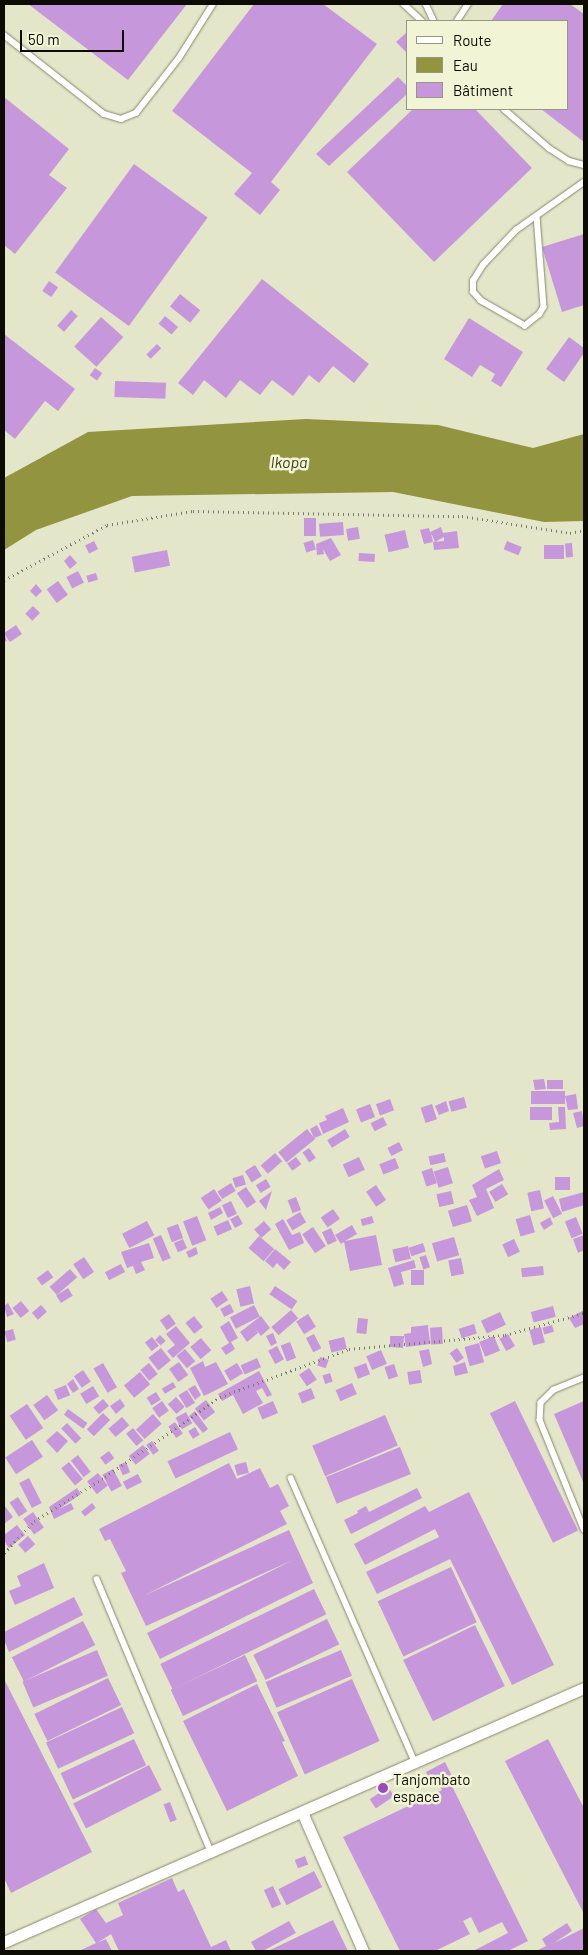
<!DOCTYPE html>
<meta charset="utf-8">
<style>
body{margin:0}
#map{position:relative;width:588px;height:1955px;overflow:hidden;background:#e4e6c9;font-family:Barlow,sans-serif}
div>[style]{position:absolute}
[style*='--x']{left:calc(var(--x)*1px);top:calc(var(--y)*1px);width:calc(var(--w)*1px);rotate:calc(var(--a)*1deg)}
.water>*{inset:0;background:#92943f}
.building>*{inset:0;background:#c797db;transform-origin:0 0}
.path>*{height:2.5px;margin-top:-1.25px;transform-origin:0;background:repeating-linear-gradient(90deg,#7a7b69 0 1px,transparent 0 5px)}
.roads{filter:drop-shadow(0 0 1px #87886e) drop-shadow(0 0 1px #87886e)}
.lane>*{height:5.5px;margin:-2.75px;padding:0 2.75px;transform-origin:2.75px;border-radius:2.75px;background:#fff}
.street>*{height:11px;margin:-5.5px;padding:0 5.5px;transform-origin:5.5px;border-radius:5.5px;background:#fff}
.dots>*{width:14px;height:14px;translate:-50% -50%;box-sizing:border-box;border:2px solid #f2f4d6;border-radius:50%}
span{translate:-50% -50%;white-space:nowrap;text-align:center;line-height:1.15;-webkit-text-stroke:5px #f2f4d6;paint-order:stroke}
.poi-label{font-size:15px;color:#0c0c04}
.left{translate:0 -50%;text-align:left}
.water-label{font-size:16px;color:#3e3f1a;font-style:italic}
.frame{position:absolute;inset:0;border:5px solid #0c0c04;pointer-events:none}
.legend{position:absolute;left:406px;top:20px;width:162px;height:90px;box-sizing:border-box;background:#f2f4d6;border:1px solid #969782;margin:0;padding:6px 9px;list-style:none;font-size:15px;color:#0c0c04}
.legend li{display:flex;align-items:center;gap:10px;height:25px}
.legend b{width:25px;border:1px solid #969782}
.scale{position:absolute;left:20px;top:30px;width:104px;height:22px;box-sizing:border-box;border:2px solid #0c0c04;border-top:0;padding-left:6px;font-size:15px;line-height:18px;white-space:nowrap;color:#0c0c04;-webkit-text-stroke:4px #f2f4d6;paint-order:stroke}
</style>
<div id="map">
<div class="water">
<i style="clip-path:polygon(306px 419px,438px 425px,533px 448px,584px 434px,584px 521px,544px 522px,393px 492px,132px 496px,36px 530px,4px 550px,4px 478px,88px 432px)"></i>
</div>
<div class="building">
<i style="clip-path:polygon(28px 4px,187px 4px,128px 80px)"></i>
<i style="clip-path:polygon(254px 4px,323px 4px,377px 44px,271px 182px,280px 190px,260px 215px,234px 194px,252px 173px,172px 111px)"></i>
<i style="clip-path:polygon(503px 4px,570px 4px,584px 14px,584px 142px,541px 109px,567px 109px,567px 21px,491px 21px)"></i>
<i style="clip-path:polygon(407px 32px,407px 53px,396px 42px)"></i>
<i style="clip-path:polygon(398px 77px,407px 86px,407px 94px,329px 166px,316px 154px)"></i>
<i style="clip-path:polygon(4px 97px,69px 149px,49px 175px,67px 188px,15px 254px,4px 245px)"></i>
<i style="clip-path:polygon(413px 109px,475px 109px,532px 168px,434px 262px,347px 172px)"></i>
<i style="left:134px;top:164px;width:91px;height:134px;rotate:36deg"></i>
<i style="clip-path:polygon(584px 234px,584px 305px,562px 312px,542px 247px)"></i>
<i style="clip-path:polygon(262px 279px,369px 364px,354px 383px,333px 366px,319px 383px,309px 375px,293px 396px,272px 380px,260px 395px,240px 380px,226px 398px,204px 380px,193px 395px,178px 383px)"></i>
<i style="left:49px;top:281px;width:11px;height:12px;rotate:34deg"></i>
<i style="left:180px;top:294px;width:26px;height:16px;rotate:39deg"></i>
<i style="left:71px;top:310px;width:9px;height:21px;rotate:41deg"></i>
<i style="left:165px;top:316px;width:17px;height:10px;rotate:40deg"></i>
<i style="left:101px;top:317px;width:30px;height:40px;rotate:42deg"></i>
<i style="clip-path:polygon(469px 318px,523px 352px,501px 387px,491px 381px,495px 374px,480px 365px,472px 377px,444px 359px)"></i>
<i style="clip-path:polygon(4px 334px,75px 389px,58px 411px,45px 401px,15px 439px,4px 430px)"></i>
<i style="clip-path:polygon(569px 337px,584px 348px,584px 353px,564px 382px,546px 369px)"></i>
<i style="left:157px;top:344px;width:6px;height:15px;rotate:45deg"></i>
<i style="left:95px;top:368px;width:9px;height:9px;rotate:36deg"></i>
<i style="left:115px;top:381px;width:51px;height:16px;rotate:2deg"></i>
<i style="left:304px;top:518px;width:12px;height:18px"></i>
<i style="left:343px;top:522px;width:13px;height:24px;rotate:86deg"></i>
<i style="left:358px;top:527px;width:12px;height:12px;rotate:81deg"></i>
<i style="clip-path:polygon(441px 527px,443px 533px,457px 531px,459px 548px,434px 550px,433px 542px,444px 541px,444px 537px,435px 542px,431px 533px,433px 542px,424px 544px,420px 530px,429px 528px,430px 532px)"></i>
<i style="left:405px;top:530px;width:18px;height:21px;rotate:77deg"></i>
<i style="clip-path:polygon(331px 538px,341px 555px,330px 561px,323px 549px,324px 554px,317px 555px,316px 544px)"></i>
<i style="left:313px;top:540px;width:10px;height:10px;rotate:73deg"></i>
<i style="left:94px;top:541px;width:9px;height:10px;rotate:63deg"></i>
<i style="left:507px;top:541px;width:16px;height:9px;rotate:22deg"></i>
<i style="left:572px;top:543px;width:14px;height:7px;rotate:86deg"></i>
<i style="left:564px;top:545px;width:14px;height:20px;rotate:90deg"></i>
<i style="left:167px;top:550px;width:16px;height:36px;rotate:79deg"></i>
<i style="left:359px;top:553px;width:16px;height:8px;rotate:4deg"></i>
<i style="clip-path:polygon(70px 555px,77px 563px,70px 569px,64px 561px)"></i>
<i style="left:78px;top:571px;width:13px;height:13px;rotate:63deg"></i>
<i style="left:96px;top:573px;width:7px;height:10px;rotate:74deg"></i>
<i style="left:58px;top:581px;width:17px;height:14px;rotate:54deg"></i>
<i style="clip-path:polygon(36px 584px,42px 591px,36px 597px,30px 591px)"></i>
<i style="left:33px;top:606px;width:10px;height:11px;rotate:45deg"></i>
<i style="clip-path:polygon(16px 625px,22px 634px,10px 642px,4px 634px,7px 641px,4px 642px,4px 633px)"></i>
<i style="clip-path:polygon(544px 1079px,546px 1089px,535px 1090px,533px 1080px)"></i>
<i style="left:547px;top:1080px;width:16px;height:9px"></i>
<i style="left:565px;top:1091px;width:13px;height:34px;rotate:90deg"></i>
<i style="clip-path:polygon(576px 1094px,578px 1109px,568px 1110px,565px 1096px)"></i>
<i style="left:464px;top:1097px;width:11px;height:16px;rotate:75deg"></i>
<i style="left:390px;top:1099px;width:12px;height:15px;rotate:70deg"></i>
<i style="clip-path:polygon(446px 1101px,449px 1111px,439px 1115px,435px 1106px)"></i>
<i style="left:370px;top:1104px;width:14px;height:15px;rotate:69deg"></i>
<i style="left:432px;top:1104px;width:16px;height:12px;rotate:72deg"></i>
<i style="left:530px;top:1107px;width:22px;height:13px"></i>
<i style="clip-path:polygon(558px 1107px,565px 1107px,566px 1129px,550px 1130px,549px 1123px,559px 1122px)"></i>
<i style="clip-path:polygon(343px 1108px,349px 1122px,323px 1134px,319px 1123px,327px 1120px,325px 1116px)"></i>
<i style="clip-path:polygon(582px 1111px,584px 1126px,577px 1128px,573px 1113px)"></i>
<i style="left:383px;top:1117px;width:9px;height:14px;rotate:63deg"></i>
<i style="clip-path:polygon(317px 1125px,322px 1135px,314px 1138px,310px 1129px)"></i>
<i style="left:307px;top:1129px;width:13px;height:37px;rotate:51deg"></i>
<i style="left:345px;top:1129px;width:9px;height:21px;rotate:58deg"></i>
<i style="left:399px;top:1142px;width:9px;height:13px;rotate:63deg"></i>
<i style="left:309px;top:1148px;width:12px;height:8px;rotate:55deg"></i>
<i style="left:497px;top:1151px;width:13px;height:17px;rotate:72deg"></i>
<i style="left:275px;top:1153px;width:11px;height:19px;rotate:49deg"></i>
<i style="left:444px;top:1153px;width:9px;height:16px;rotate:77deg"></i>
<i style="left:296px;top:1157px;width:9px;height:11px;rotate:54deg"></i>
<i style="left:359px;top:1157px;width:14px;height:18px;rotate:65deg"></i>
<i style="left:395px;top:1158px;width:11px;height:17px;rotate:68deg"></i>
<i style="left:255px;top:1165px;width:13px;height:12px;rotate:58deg"></i>
<i style="left:448px;top:1167px;width:17px;height:15px;rotate:73deg"></i>
<i style="left:432px;top:1168px;width:16px;height:11px;rotate:72deg"></i>
<i style="clip-path:polygon(499px 1169px,504px 1180px,486px 1189px,494px 1208px,477px 1216px,469px 1200px,477px 1197px,472px 1185px)"></i>
<i style="left:243px;top:1175px;width:10px;height:11px;rotate:73deg"></i>
<i style="left:570px;top:1177px;width:13px;height:15px;rotate:90deg"></i>
<i style="left:266px;top:1179px;width:9px;height:12px;rotate:58deg"></i>
<i style="left:231px;top:1183px;width:9px;height:16px;rotate:58deg"></i>
<i style="left:502px;top:1184px;width:12px;height:15px;rotate:59deg"></i>
<i style="left:376px;top:1185px;width:18px;height:12px;rotate:56deg"></i>
<i style="left:246px;top:1187px;width:18px;height:11px;rotate:56deg"></i>
<i style="left:214px;top:1189px;width:14px;height:16px;rotate:56deg"></i>
<i style="left:540px;top:1190px;width:19px;height:13px;rotate:78deg"></i>
<i style="clip-path:polygon(272px 1191px,266px 1210px,259px 1201px)"></i>
<i style="left:451px;top:1191px;width:13px;height:15px;rotate:77deg"></i>
<i style="clip-path:polygon(584px 1192px,584px 1205px,562px 1212px,559px 1199px)"></i>
<i style="left:553px;top:1196px;width:20px;height:10px;rotate:63deg"></i>
<i style="left:296px;top:1197px;width:14px;height:9px;rotate:69deg"></i>
<i style="left:231px;top:1201px;width:14px;height:10px;rotate:65deg"></i>
<i style="left:467px;top:1205px;width:17px;height:20px;rotate:73deg"></i>
<i style="clip-path:polygon(220px 1207px,223px 1213px,211px 1220px,208px 1213px)"></i>
<i style="left:333px;top:1209px;width:12px;height:15px;rotate:55deg"></i>
<i style="left:300px;top:1212px;width:12px;height:16px;rotate:59deg"></i>
<i style="left:238px;top:1215px;width:10px;height:9px;rotate:61deg"></i>
<i style="left:530px;top:1215px;width:18px;height:15px;rotate:74deg"></i>
<i style="left:197px;top:1216px;width:26px;height:15px;rotate:69deg"></i>
<i style="left:372px;top:1216px;width:7px;height:12px;rotate:74deg"></i>
<i style="clip-path:polygon(550px 1217px,553px 1224px,544px 1230px,540px 1223px)"></i>
<i style="left:576px;top:1217px;width:18px;height:12px;rotate:68deg"></i>
<i style="clip-path:polygon(283px 1219px,292px 1235px,300px 1232px,304px 1243px,289px 1250px,275px 1224px)"></i>
<i style="left:228px;top:1220px;width:10px;height:16px;rotate:66deg"></i>
<i style="left:147px;top:1221px;width:16px;height:28px;rotate:63deg"></i>
<i style="left:264px;top:1221px;width:11px;height:13px;rotate:49deg"></i>
<i style="left:178px;top:1224px;width:15px;height:12px;rotate:70deg"></i>
<i style="clip-path:polygon(352px 1225px,357px 1234px,345px 1241px,376px 1235px,382px 1265px,350px 1271px,344px 1242px,341px 1244px,335px 1235px)"></i>
<i style="left:313px;top:1227px;width:23px;height:13px;rotate:56deg"></i>
<i style="left:331px;top:1228px;width:14px;height:10px;rotate:65deg"></i>
<i style="left:161px;top:1235px;width:25px;height:9px;rotate:67deg"></i>
<i style="clip-path:polygon(584px 1235px,584px 1250px,578px 1253px,573px 1239px)"></i>
<i style="left:259px;top:1236px;width:20px;height:16px;rotate:41deg"></i>
<i style="left:454px;top:1237px;width:19px;height:23px;rotate:74deg"></i>
<i style="left:183px;top:1239px;width:10px;height:10px;rotate:66deg"></i>
<i style="left:514px;top:1239px;width:14px;height:13px;rotate:65deg"></i>
<i style="clip-path:polygon(149px 1243px,154px 1258px,141px 1262px,145px 1270px,136px 1274px,133px 1266px,141px 1263px,127px 1268px,121px 1252px)"></i>
<i style="left:423px;top:1243px;width:9px;height:15px;rotate:72deg"></i>
<i style="left:408px;top:1246px;width:13px;height:16px;rotate:77deg"></i>
<i style="clip-path:polygon(196px 1247px,198px 1254px,189px 1258px,186px 1252px)"></i>
<i style="clip-path:polygon(275px 1249px,291px 1262px,284px 1270px,277px 1263px,273px 1268px,265px 1261px)"></i>
<i style="left:426px;top:1255px;width:13px;height:7px;rotate:72deg"></i>
<i style="left:84px;top:1257px;width:18px;height:13px;rotate:56deg"></i>
<i style="left:461px;top:1258px;width:16px;height:13px;rotate:79deg"></i>
<i style="clip-path:polygon(414px 1260px,416px 1268px,401px 1272px,404px 1284px,394px 1287px,388px 1268px)"></i>
<i style="left:121px;top:1264px;width:9px;height:18px;rotate:63deg"></i>
<i style="left:543px;top:1266px;width:9px;height:22px;rotate:84deg"></i>
<i style="left:70px;top:1269px;width:11px;height:27px;rotate:49deg"></i>
<i style="left:48px;top:1270px;width:9px;height:14px;rotate:54deg"></i>
<i style="left:411px;top:1270px;width:13px;height:15px"></i>
<i style="left:250px;top:1286px;width:18px;height:14px;rotate:77deg"></i>
<i style="left:275px;top:1286px;width:27px;height:10px;rotate:34deg"></i>
<i style="left:68px;top:1288px;width:9px;height:14px;rotate:58deg"></i>
<i style="left:222px;top:1291px;width:11px;height:14px;rotate:56deg"></i>
<i style="left:21px;top:1301px;width:13px;height:11px;rotate:51deg"></i>
<i style="clip-path:polygon(8px 1303px,14px 1314px,7px 1317px,4px 1306px)"></i>
<i style="left:230px;top:1304px;width:9px;height:11px;rotate:63deg"></i>
<i style="left:41px;top:1305px;width:9px;height:12px;rotate:49deg"></i>
<i style="left:254px;top:1305px;width:13px;height:27px;rotate:63deg"></i>
<i style="left:553px;top:1306px;width:11px;height:23px;rotate:75deg"></i>
<i style="left:291px;top:1310px;width:11px;height:26px;rotate:49deg"></i>
<i style="clip-path:polygon(584px 1310px,584px 1324px,575px 1328px,569px 1318px)"></i>
<i style="left:500px;top:1312px;width:14px;height:21px;rotate:65deg"></i>
<i style="left:169px;top:1314px;width:12px;height:11px;rotate:55deg"></i>
<i style="left:308px;top:1314px;width:15px;height:14px;rotate:58deg"></i>
<i style="left:194px;top:1316px;width:14px;height:11px;rotate:51deg"></i>
<i style="clip-path:polygon(261px 1316px,270px 1328px,261px 1336px,254px 1327px,258px 1333px,247px 1342px,240px 1332px)"></i>
<i style="left:358px;top:1318px;width:10px;height:15px;rotate:6deg"></i>
<i style="clip-path:polygon(229px 1321px,238px 1338px,231px 1342px,235px 1349px,226px 1355px,221px 1348px,229px 1343px,220px 1327px)"></i>
<i style="left:474px;top:1324px;width:10px;height:16px;rotate:73deg"></i>
<i style="clip-path:polygon(428px 1325px,430px 1344px,406px 1347px,404px 1334px,411px 1333px,411px 1327px)"></i>
<i style="left:552px;top:1325px;width:7px;height:10px;rotate:74deg"></i>
<i style="clip-path:polygon(176px 1326px,190px 1343px,173px 1358px,167px 1351px,175px 1345px,166px 1334px)"></i>
<i style="left:442px;top:1327px;width:17px;height:12px;rotate:87deg"></i>
<i style="left:541px;top:1327px;width:16px;height:12px;rotate:76deg"></i>
<i style="left:13px;top:1329px;width:11px;height:9px;rotate:75deg"></i>
<i style="clip-path:polygon(273px 1333px,277px 1343px,271px 1346px,266px 1336px)"></i>
<i style="left:314px;top:1334px;width:16px;height:9px;rotate:63deg"></i>
<i style="left:508px;top:1334px;width:14px;height:10px;rotate:60deg"></i>
<i style="left:160px;top:1335px;width:8px;height:7px;rotate:45deg"></i>
<i style="clip-path:polygon(390px 1336px,404px 1336px,403px 1348px,390px 1347px)"></i>
<i style="left:494px;top:1336px;width:16px;height:16px;rotate:68deg"></i>
<i style="left:152px;top:1337px;width:11px;height:9px;rotate:52deg"></i>
<i style="left:344px;top:1337px;width:12px;height:16px;rotate:76deg"></i>
<i style="left:201px;top:1338px;width:16px;height:14px;rotate:50deg"></i>
<i style="left:290px;top:1342px;width:17px;height:10px;rotate:69deg"></i>
<i style="left:479px;top:1343px;width:20px;height:15px;rotate:75deg"></i>
<i style="left:277px;top:1346px;width:15px;height:10px;rotate:62deg"></i>
<i style="left:161px;top:1348px;width:16px;height:16px;rotate:52deg"></i>
<i style="left:457px;top:1348px;width:12px;height:9px;rotate:55deg"></i>
<i style="left:185px;top:1349px;width:16px;height:11px;rotate:50deg"></i>
<i style="clip-path:polygon(429px 1349px,432px 1364px,423px 1367px,419px 1351px)"></i>
<i style="left:381px;top:1350px;width:15px;height:16px;rotate:67deg"></i>
<i style="left:320px;top:1357px;width:9px;height:9px;rotate:18deg"></i>
<i style="left:257px;top:1358px;width:10px;height:18px;rotate:66deg"></i>
<i style="clip-path:polygon(203px 1361px,205px 1367px,216px 1362px,228px 1384px,204px 1396px,190px 1368px)"></i>
<i style="left:179px;top:1362px;width:16px;height:12px;rotate:55deg"></i>
<i style="clip-path:polygon(465px 1362px,468px 1373px,455px 1376px,453px 1366px)"></i>
<i style="left:103px;top:1363px;width:28px;height:11px;rotate:60deg"></i>
<i style="left:149px;top:1363px;width:14px;height:11px;rotate:51deg"></i>
<i style="left:237px;top:1363px;width:12px;height:15px;rotate:59deg"></i>
<i style="left:366px;top:1363px;width:12px;height:13px;rotate:70deg"></i>
<i style="left:394px;top:1364px;width:13px;height:10px;rotate:72deg"></i>
<i style="left:309px;top:1368px;width:14px;height:12px;rotate:56deg"></i>
<i style="left:83px;top:1370px;width:14px;height:11px;rotate:56deg"></i>
<i style="left:420px;top:1370px;width:13px;height:13px;rotate:81deg"></i>
<i style="clip-path:polygon(259px 1371px,272px 1395px,267px 1397px,262px 1388px,256px 1391px,263px 1403px,243px 1414px,233px 1395px,222px 1401px,218px 1394px)"></i>
<i style="left:140px;top:1372px;width:16px;height:21px;rotate:50deg"></i>
<i style="left:330px;top:1373px;width:9px;height:8px;rotate:72deg"></i>
<i style="clip-path:polygon(73px 1379px,79px 1389px,73px 1393px,67px 1384px)"></i>
<i style="left:173px;top:1382px;width:6px;height:13px;rotate:59deg"></i>
<i style="left:352px;top:1383px;width:12px;height:18px;rotate:66deg"></i>
<i style="left:66px;top:1385px;width:11px;height:13px;rotate:68deg"></i>
<i style="clip-path:polygon(195px 1385px,201px 1395px,195px 1400px,188px 1389px)"></i>
<i style="left:93px;top:1386px;width:12px;height:15px;rotate:59deg"></i>
<i style="left:311px;top:1388px;width:11px;height:14px;rotate:68deg"></i>
<i style="left:187px;top:1390px;width:15px;height:10px;rotate:58deg"></i>
<i style="left:156px;top:1392px;width:9px;height:11px;rotate:58deg"></i>
<i style="left:47px;top:1395px;width:19px;height:17px;rotate:54deg"></i>
<i style="left:176px;top:1397px;width:13px;height:11px;rotate:48deg"></i>
<i style="left:103px;top:1399px;width:9px;height:13px;rotate:49deg"></i>
<i style="clip-path:polygon(120px 1399px,125px 1406px,116px 1414px,110px 1406px)"></i>
<i style="left:206px;top:1400px;width:15px;height:14px;rotate:53deg"></i>
<i style="left:162px;top:1401px;width:12px;height:12px;rotate:55deg"></i>
<i style="left:273px;top:1401px;width:13px;height:17px;rotate:67deg"></i>
<i style="left:515px;top:1401px;width:144px;height:28px;rotate:64deg"></i>
<i style="clip-path:polygon(584px 1401px,584px 1484px,554px 1414px)"></i>
<i style="left:27px;top:1404px;width:29px;height:21px;rotate:56deg"></i>
<i style="left:68px;top:1409px;width:24px;height:7px;rotate:36deg"></i>
<i style="clip-path:polygon(195px 1411px,208px 1429px,203px 1433px,189px 1416px)"></i>
<i style="left:186px;top:1412px;width:13px;height:12px;rotate:61deg"></i>
<i style="left:103px;top:1413px;width:10px;height:23px;rotate:45deg"></i>
<i style="left:153px;top:1414px;width:13px;height:23px;rotate:48deg"></i>
<i style="left:385px;top:1415px;width:33px;height:79px;rotate:67deg"></i>
<i style="left:122px;top:1417px;width:11px;height:18px;rotate:49deg"></i>
<i style="left:175px;top:1422px;width:14px;height:8px;rotate:56deg"></i>
<i style="left:67px;top:1423px;width:21px;height:8px;rotate:47deg"></i>
<i style="left:195px;top:1427px;width:9px;height:8px;rotate:58deg"></i>
<i style="left:133px;top:1428px;width:16px;height:9px;rotate:50deg"></i>
<i style="clip-path:polygon(57px 1431px,68px 1441px,57px 1453px,46px 1441px)"></i>
<i style="left:230px;top:1432px;width:19px;height:69px;rotate:65deg"></i>
<i style="left:32px;top:1440px;width:20px;height:32px;rotate:57deg"></i>
<i style="left:152px;top:1441px;width:12px;height:7px;rotate:55deg"></i>
<i style="left:143px;top:1445px;width:11px;height:18px;rotate:52deg"></i>
<i style="left:400px;top:1447px;width:29px;height:80px;rotate:68deg"></i>
<i style="left:109px;top:1451px;width:9px;height:11px;rotate:54deg"></i>
<i style="left:78px;top:1455px;width:21px;height:9px;rotate:53deg"></i>
<i style="left:69px;top:1462px;width:22px;height:10px;rotate:51deg"></i>
<i style="left:126px;top:1462px;width:11px;height:8px;rotate:68deg"></i>
<i style="left:246px;top:1462px;width:11px;height:12px;rotate:75deg"></i>
<i style="clip-path:polygon(229px 1463px,237px 1479px,260px 1468px,270px 1488px,278px 1484px,289px 1506px,280px 1511px,287px 1524px,143px 1596px,289px 1530px,313px 1583px,160px 1659px,147px 1633px,293px 1560px,146px 1626px,121px 1573px,126px 1571px,110px 1539px,105px 1541px,99px 1529px)"></i>
<i style="left:113px;top:1469px;width:19px;height:12px;rotate:62deg"></i>
<i style="left:98px;top:1473px;width:16px;height:14px;rotate:52deg"></i>
<i style="left:138px;top:1474px;width:9px;height:17px;rotate:63deg"></i>
<i style="left:29px;top:1478px;width:28px;height:11px;rotate:63deg"></i>
<i style="clip-path:polygon(77px 1488px,81px 1494px,59px 1509px,71px 1503px,74px 1509px,54px 1519px,49px 1507px)"></i>
<i style="clip-path:polygon(417px 1488px,422px 1498px,351px 1534px,344px 1520px,358px 1513px,357px 1511px,366px 1506px,369px 1512px)"></i>
<i style="clip-path:polygon(469px 1492px,554px 1665px,512px 1685px,450px 1559px,377px 1594px,366px 1572px,439px 1537px,435px 1529px,365px 1565px,354px 1544px,425px 1506px,429px 1512px)"></i>
<i style="left:18px;top:1497px;width:17px;height:10px;rotate:57deg"></i>
<i style="left:92px;top:1503px;width:6px;height:14px;rotate:51deg"></i>
<i style="clip-path:polygon(4px 1505px,13px 1517px,4px 1524px)"></i>
<i style="left:33px;top:1512px;width:19px;height:12px;rotate:55deg"></i>
<i style="clip-path:polygon(17px 1525px,25px 1535px,9px 1548px,4px 1541px,4px 1535px)"></i>
<i style="left:28px;top:1536px;width:11px;height:13px;rotate:49deg"></i>
<i style="clip-path:polygon(44px 1563px,54px 1588px,15px 1605px,9px 1591px,21px 1586px,17px 1576px)"></i>
<i style="left:451px;top:1567px;width:61px;height:81px;rotate:65deg"></i>
<i style="left:314px;top:1589px;width:28px;height:171px;rotate:64deg"></i>
<i style="clip-path:polygon(74px 1597px,83px 1615px,9px 1652px,4px 1640px,4px 1632px)"></i>
<i style="left:327px;top:1619px;width:28px;height:82px;rotate:64deg"></i>
<i style="left:83px;top:1621px;width:27px;height:80px;rotate:63deg"></i>
<i style="left:475px;top:1625px;width:68px;height:80px;rotate:64deg"></i>
<i style="left:97px;top:1650px;width:28px;height:81px;rotate:67deg"></i>
<i style="left:341px;top:1650px;width:28px;height:82px;rotate:67deg"></i>
<i style="left:245px;top:1655px;width:29px;height:82px;rotate:65deg"></i>
<i style="left:108px;top:1678px;width:30px;height:82px;rotate:64deg"></i>
<i style="clip-path:polygon(4px 1679px,92px 1852px,11px 1893px,4px 1878px)"></i>
<i style="left:352px;top:1679px;width:68px;height:82px;rotate:66deg"></i>
<i style="clip-path:polygon(257px 1684px,285px 1741px,282px 1742px,298px 1776px,227px 1811px,183px 1721px)"></i>
<i style="left:122px;top:1707px;width:29px;height:84px;rotate:65deg"></i>
<i style="left:134px;top:1739px;width:29px;height:81px;rotate:65deg"></i>
<i style="clip-path:polygon(548px 1739px,584px 1808px,584px 1914px,505px 1761px)"></i>
<i style="clip-path:polygon(445px 1762px,456px 1784px,452px 1786px,528px 1941px,508px 1951px,476px 1951px,475px 1950px,508px 1933px,502px 1922px,479px 1933px,471px 1917px,463px 1921px,470px 1934px,435px 1951px,400px 1951px,343px 1837px,442px 1790px,437px 1780px,431px 1783px,426px 1772px)"></i>
<i style="left:149px;top:1765px;width:28px;height:85px;rotate:63deg"></i>
<i style="left:388px;top:1787px;width:11px;height:22px;rotate:56deg"></i>
<i style="left:170px;top:1802px;width:19px;height:7px;rotate:69deg"></i>
<i style="left:305px;top:1856px;width:9px;height:11px;rotate:69deg"></i>
<i style="left:314px;top:1871px;width:18px;height:40px;rotate:63deg"></i>
<i style="clip-path:polygon(172px 1878px,178px 1892px,184px 1889px,211px 1947px,226px 1940px,231px 1951px,119px 1951px,111px 1934px,97px 1943px,106px 1939px,112px 1951px,79px 1951px,96px 1943px,80px 1919px,96px 1909px,106px 1923px,123px 1915px,118px 1903px)"></i>
<i style="left:273px;top:1886px;width:20px;height:10px;rotate:66deg"></i>
<i style="clip-path:polygon(333px 1920px,348px 1951px,268px 1951px)"></i>
<i style="clip-path:polygon(289px 1921px,296px 1933px,263px 1951px,256px 1951px,251px 1942px)"></i>
<i style="clip-path:polygon(567px 1923px,572px 1931px,554px 1943px,584px 1928px,584px 1951px,536px 1951px,546px 1946px,542px 1939px)"></i>
</div>
<div class="path">
<i style="--x:4;--y:580;--w:117;--a:-28.1"></i>
<i style="--x:107;--y:525;--w:87;--a:-9.2"></i>
<i style="--x:193;--y:511;--w:269;--a:1.1"></i>
<i style="--x:462;--y:516;--w:109;--a:8.9"></i>
<i style="--x:570;--y:533;--w:14;--a:-12"></i>
<i style="--x:4;--y:1553;--w:44;--a:-46.8"></i>
<i style="--x:34;--y:1521;--w:84;--a:-31.8"></i>
<i style="--x:105;--y:1477;--w:140;--a:-34.8"></i>
<i style="--x:220;--y:1397;--w:138;--a:-20.4"></i>
<i style="--x:349;--y:1349;--w:157;--a:-5.1"></i>
<i style="--x:505;--y:1335;--w:82;--a:-15.6"></i>
</div>
<div class="roads">
<div class="lane">
<i style="--x:404;--y:4;--w:25;--a:43"></i>
<i style="--x:426;--y:4;--w:19;--a:65"></i>
<i style="--x:457;--y:21;--w:20;--a:-57"></i>
<i style="--x:4;--y:35;--w:127;--a:38.3"></i>
<i style="--x:104;--y:114;--w:18;--a:16"></i>
<i style="--x:121;--y:119;--w:16;--a:-22"></i>
<i style="--x:136;--y:113;--w:70;--a:-52"></i>
<i style="--x:179;--y:58;--w:64;--a:-57.8"></i>
<i style="--x:504;--y:109;--w:60;--a:40.9"></i>
<i style="--x:549;--y:148;--w:24;--a:33"></i>
<i style="--x:569;--y:161;--w:16;--a:15"></i>
<i style="--x:537;--y:216;--w:91;--a:85.6"></i>
<i style="--x:544;--y:307;--w:8;--a:120"></i>
<i style="--x:540;--y:314;--w:19;--a:141"></i>
<i style="--x:525;--y:326;--w:51;--a:-150.4"></i>
<i style="--x:481;--y:301;--w:12;--a:-132"></i>
<i style="--x:473;--y:292;--w:11;--a:-90"></i>
<i style="--x:473;--y:281;--w:19;--a:-58"></i>
<i style="--x:483;--y:265;--w:48;--a:-46.7"></i>
<i style="--x:516;--y:230;--w:83;--a:-35.2"></i>
<i style="--x:584;--y:1378;--w:32;--a:158"></i>
<i style="--x:554;--y:1390;--w:18;--a:135"></i>
<i style="--x:541;--y:1403;--w:17;--a:93"></i>
<i style="--x:540;--y:1420;--w:118;--a:68"></i>
<i style="--x:291;--y:1478;--w:310;--a:66.4"></i>
<i style="--x:97;--y:1579;--w:295;--a:67.3"></i>
</div>
<div class="street">
<i style="--x:302;--y:1812;--w:152;--a:66.3"></i>
<i style="--x:4;--y:1942;--w:633;--a:-23.65"></i>
</div>
</div>
<div class="dots">
<i style="left:383px;top:1788px;background:#9b4ab9"></i>
</div>
<div class="poi-label">
<span class="left" style="left:393px;top:1788px">Tanjombato<br>espace</span>
</div>
<div class="water-label">
<span style="left:289px;top:462px">Ikopa</span>
</div>
<div class="frame"></div>
<ul class="legend">
<li><b style="height:6px;background:#fff"></b>Route</li>
<li><b style="height:14px;background:#92943f"></b>Eau</li>
<li><b style="height:14px;background:#c797db"></b>Bâtiment</li>
</ul>
<div class="scale">50 m</div>
</div>
